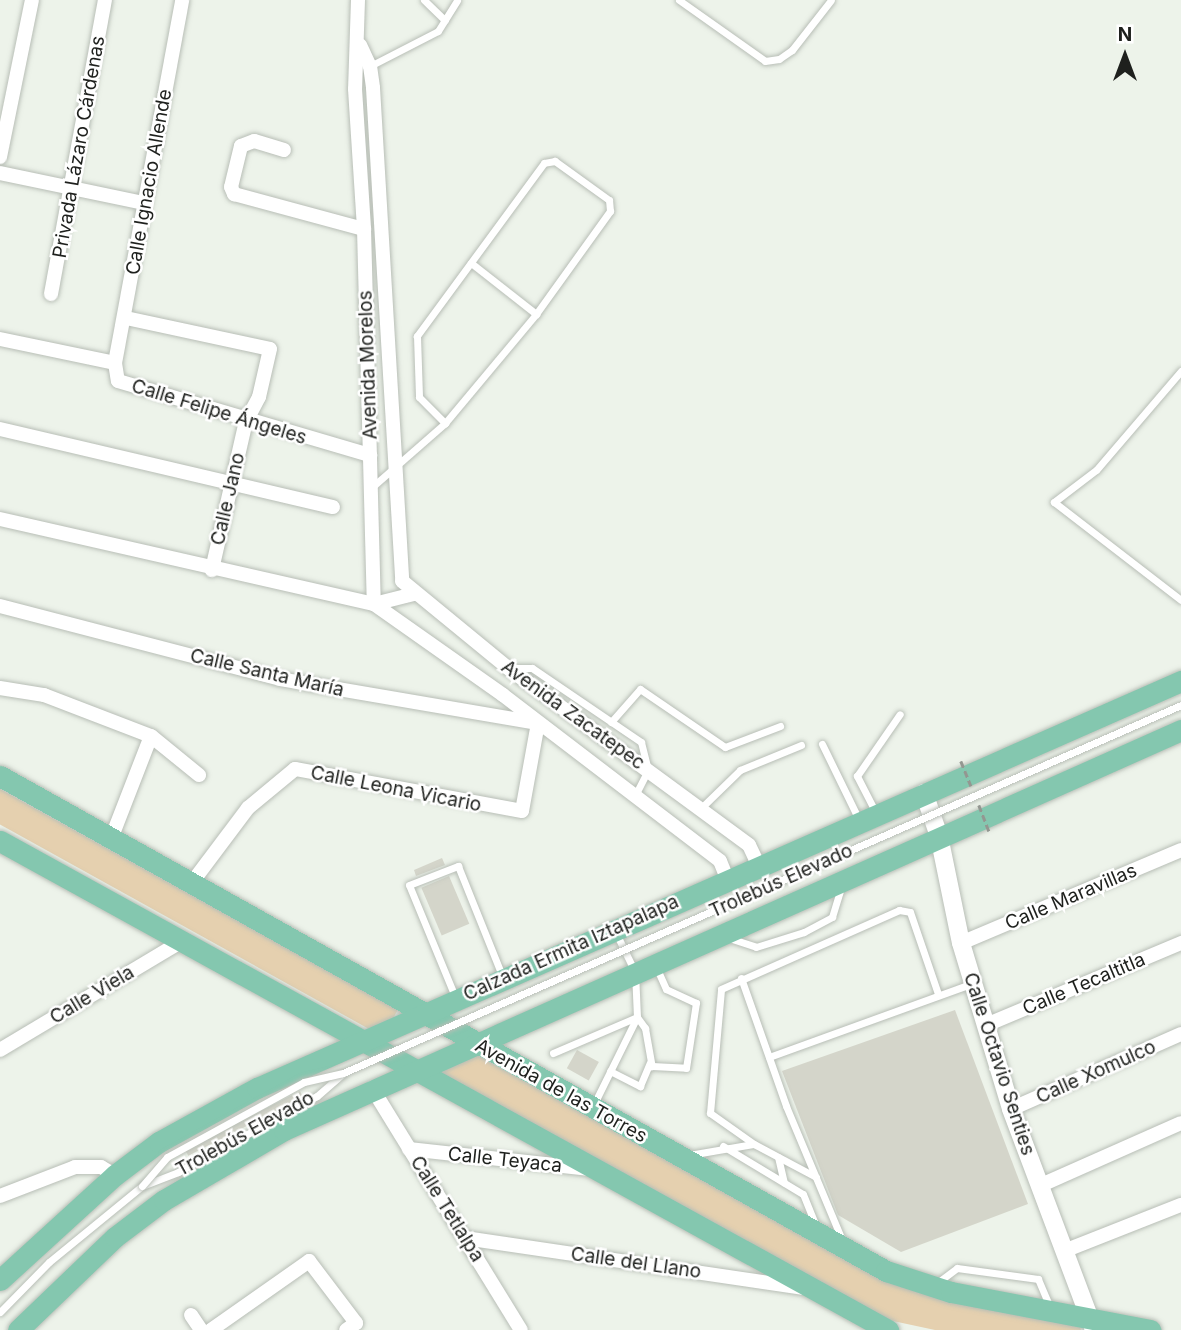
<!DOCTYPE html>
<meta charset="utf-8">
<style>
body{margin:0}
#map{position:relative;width:1181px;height:1330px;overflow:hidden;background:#edf3ea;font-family:Inter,sans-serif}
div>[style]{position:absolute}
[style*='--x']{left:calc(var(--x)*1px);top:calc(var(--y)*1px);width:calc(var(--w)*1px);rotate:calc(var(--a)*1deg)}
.green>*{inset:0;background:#e5d0af;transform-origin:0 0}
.building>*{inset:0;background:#d4d5ca;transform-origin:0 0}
.roads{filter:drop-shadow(0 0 2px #b8beb6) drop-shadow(0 0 2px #b8beb6)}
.service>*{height:7px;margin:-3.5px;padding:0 3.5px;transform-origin:3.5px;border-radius:3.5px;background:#fff}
.minor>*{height:14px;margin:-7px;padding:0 7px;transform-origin:7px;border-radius:7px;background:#fff}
.tertiary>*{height:18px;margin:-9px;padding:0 9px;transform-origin:9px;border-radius:9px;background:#fff}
.primary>*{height:21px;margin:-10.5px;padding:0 10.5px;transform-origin:10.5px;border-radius:10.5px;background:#84c7af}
.path-bridge>*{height:2.5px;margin-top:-1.25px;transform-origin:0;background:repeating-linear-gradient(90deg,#939791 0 7px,transparent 0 10.5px)}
.bridges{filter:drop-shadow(0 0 2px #b8beb6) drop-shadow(0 0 2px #b8beb6)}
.service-bridge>*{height:7px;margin:-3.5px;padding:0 3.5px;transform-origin:3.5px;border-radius:3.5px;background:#fff}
span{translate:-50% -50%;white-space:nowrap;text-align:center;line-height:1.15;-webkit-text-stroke:5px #fff;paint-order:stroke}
.street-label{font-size:19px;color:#1e201d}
.north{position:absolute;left:1090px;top:21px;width:70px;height:70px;-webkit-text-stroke:5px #fff;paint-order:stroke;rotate:0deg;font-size:19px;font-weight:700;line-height:28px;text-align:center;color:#1e201d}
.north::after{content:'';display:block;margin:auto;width:24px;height:32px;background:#1e201d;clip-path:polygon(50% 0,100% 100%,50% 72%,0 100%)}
</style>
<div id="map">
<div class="green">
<i style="left:0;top:789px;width:455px;height:31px;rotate:29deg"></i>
<i style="clip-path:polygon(477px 1055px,895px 1285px,1079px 1324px,1081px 1330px,935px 1330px,879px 1318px,435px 1072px)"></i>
</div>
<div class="building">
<i style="clip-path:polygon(442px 858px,445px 865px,416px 876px,414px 870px)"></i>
<i style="left:449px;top:876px;width:52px;height:30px;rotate:67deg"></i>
<i style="clip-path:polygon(955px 1010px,1028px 1204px,901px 1252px,838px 1215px,782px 1071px)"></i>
<i style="left:577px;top:1050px;width:25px;height:21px;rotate:29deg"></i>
<i style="left:300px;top:1091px;width:7px;height:129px;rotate:63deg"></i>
</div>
<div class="roads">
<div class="service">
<i style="--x:424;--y:0;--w:29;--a:44"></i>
<i style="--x:679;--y:0;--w:105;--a:35.3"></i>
<i style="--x:765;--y:61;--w:14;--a:-8"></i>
<i style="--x:779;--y:59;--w:16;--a:-35"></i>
<i style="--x:792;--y:50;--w:63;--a:-52"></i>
<i style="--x:370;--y:66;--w:76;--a:-27.2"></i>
<i style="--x:438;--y:31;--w:36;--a:-58"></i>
<i style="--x:471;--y:263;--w:83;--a:38.1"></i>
<i style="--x:1181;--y:371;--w:130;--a:130.6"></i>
<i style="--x:1096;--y:470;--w:53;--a:142.7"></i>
<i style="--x:1054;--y:502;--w:160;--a:37.7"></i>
<i style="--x:372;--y:487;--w:97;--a:-41.2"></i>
<i style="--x:445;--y:423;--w:142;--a:-50.1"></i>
<i style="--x:536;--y:314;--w:127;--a:-54.3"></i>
<i style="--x:610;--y:211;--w:11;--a:-95"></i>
<i style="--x:609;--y:200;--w:67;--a:-144.2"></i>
<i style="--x:555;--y:161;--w:11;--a:170"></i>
<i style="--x:544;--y:163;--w:215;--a:126.3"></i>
<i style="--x:417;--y:336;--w:61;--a:88.1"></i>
<i style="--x:419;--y:397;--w:37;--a:45"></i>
<i style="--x:509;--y:668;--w:23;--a:0"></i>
<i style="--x:532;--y:668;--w:132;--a:34.2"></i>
<i style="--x:641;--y:742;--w:29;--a:76"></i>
<i style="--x:648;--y:770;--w:29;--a:117"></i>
<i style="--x:611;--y:722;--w:44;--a:-48.7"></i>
<i style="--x:640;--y:689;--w:103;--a:34.3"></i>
<i style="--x:725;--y:747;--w:59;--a:-20.9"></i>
<i style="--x:822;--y:744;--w:85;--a:64"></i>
<i style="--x:700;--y:809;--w:56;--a:-44.3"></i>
<i style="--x:740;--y:770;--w:66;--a:-22.3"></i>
<i style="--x:876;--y:813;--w:42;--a:-117.2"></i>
<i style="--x:857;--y:776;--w:75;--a:-55.3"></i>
<i style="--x:729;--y:938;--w:28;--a:18"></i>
<i style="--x:756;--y:947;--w:50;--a:-17.4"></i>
<i style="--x:804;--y:932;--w:32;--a:-28"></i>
<i style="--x:832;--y:917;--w:34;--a:-73"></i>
<i style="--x:741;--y:978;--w:136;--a:70.6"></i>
<i style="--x:786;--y:1106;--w:145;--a:67.3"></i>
<i style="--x:456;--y:999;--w:123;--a:-112.4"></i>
<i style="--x:409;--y:885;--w:53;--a:-21.2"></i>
<i style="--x:458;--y:866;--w:121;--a:68.1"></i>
<i style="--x:553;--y:1053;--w:91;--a:-23.2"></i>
<i style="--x:637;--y:1017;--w:14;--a:54"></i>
<i style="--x:645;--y:1028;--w:39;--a:80"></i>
<i style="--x:652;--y:1066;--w:34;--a:3"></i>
<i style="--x:686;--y:1068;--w:66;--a:-81.3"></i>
<i style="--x:696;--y:1003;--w:33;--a:-155"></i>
<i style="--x:666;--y:989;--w:24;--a:-114"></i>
<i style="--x:769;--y:1057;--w:217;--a:-19.9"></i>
<i style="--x:610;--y:1071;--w:34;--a:27"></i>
<i style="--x:640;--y:1086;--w:25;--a:-67"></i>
<i style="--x:593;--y:1106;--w:99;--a:-63.7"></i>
<i style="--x:637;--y:1017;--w:45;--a:-92.5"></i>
<i style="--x:635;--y:972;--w:43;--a:-116"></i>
<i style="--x:723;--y:1146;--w:93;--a:31"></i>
<i style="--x:803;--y:1194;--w:35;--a:68"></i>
<i style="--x:689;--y:1155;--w:65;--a:-9.8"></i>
<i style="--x:778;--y:1157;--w:26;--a:77"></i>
<i style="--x:816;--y:1177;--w:70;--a:-152"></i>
<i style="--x:754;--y:1144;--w:54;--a:-144.8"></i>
<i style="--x:710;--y:1113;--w:124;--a:-84.9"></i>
<i style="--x:721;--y:989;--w:195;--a:-23.9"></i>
<i style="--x:899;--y:910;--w:11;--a:10"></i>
<i style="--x:910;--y:912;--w:87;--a:71.1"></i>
<i style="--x:937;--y:1283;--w:25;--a:-37"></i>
<i style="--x:957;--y:1268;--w:82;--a:7.7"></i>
<i style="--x:1038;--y:1279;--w:30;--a:67"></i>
<i style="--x:0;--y:1312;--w:70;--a:-45.6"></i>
<i style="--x:49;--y:1262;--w:120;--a:-39.3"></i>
<i style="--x:142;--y:1186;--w:39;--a:-21"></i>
<i style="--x:178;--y:1172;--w:158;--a:-28.7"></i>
<i style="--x:317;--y:1096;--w:33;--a:-41"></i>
</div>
<div class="minor">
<i style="--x:358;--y:0;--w:89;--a:91.9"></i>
<i style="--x:355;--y:89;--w:140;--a:86.3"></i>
<i style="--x:364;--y:229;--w:375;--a:88.5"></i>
<i style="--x:374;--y:604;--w:158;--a:35.2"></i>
<i style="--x:503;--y:695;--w:273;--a:37.4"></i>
<i style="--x:720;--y:861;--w:18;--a:68"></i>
<i style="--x:360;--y:45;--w:23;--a:65"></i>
<i style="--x:370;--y:66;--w:22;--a:82"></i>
<i style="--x:373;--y:88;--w:494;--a:86.6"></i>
<i style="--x:402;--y:581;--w:137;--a:39.4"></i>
<i style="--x:508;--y:668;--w:299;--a:36.3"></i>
<i style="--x:749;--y:845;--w:21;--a:65"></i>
<i style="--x:284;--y:150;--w:31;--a:-163"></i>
<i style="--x:254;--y:141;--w:14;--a:159"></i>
<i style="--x:241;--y:146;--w:42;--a:103.7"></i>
<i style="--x:231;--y:187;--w:8;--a:67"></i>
<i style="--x:234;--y:194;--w:135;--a:15.1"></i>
<i style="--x:0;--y:157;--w:160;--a:-78.5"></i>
<i style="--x:0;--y:173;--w:147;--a:11.8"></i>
<i style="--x:51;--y:294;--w:299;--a:-79.6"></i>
<i style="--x:126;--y:318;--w:147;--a:12.1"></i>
<i style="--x:270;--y:349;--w:49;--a:102.9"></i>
<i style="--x:259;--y:397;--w:27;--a:118"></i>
<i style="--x:246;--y:421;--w:153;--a:102.9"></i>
<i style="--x:0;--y:339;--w:117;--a:11.8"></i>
<i style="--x:115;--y:363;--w:18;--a:81"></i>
<i style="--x:118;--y:381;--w:263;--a:16.4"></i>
<i style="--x:115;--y:363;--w:369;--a:-79.5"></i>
<i style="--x:0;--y:429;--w:342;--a:13.2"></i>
<i style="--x:0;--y:519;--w:384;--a:12.8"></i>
<i style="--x:374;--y:604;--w:41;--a:-14"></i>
<i style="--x:0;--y:606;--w:289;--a:14.6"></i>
<i style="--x:280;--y:679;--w:262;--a:9.7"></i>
<i style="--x:538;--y:723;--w:89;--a:100.3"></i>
<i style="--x:522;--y:811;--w:231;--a:-169.5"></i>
<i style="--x:295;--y:769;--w:61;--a:140.3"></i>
<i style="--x:248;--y:808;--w:95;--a:126.9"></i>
<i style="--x:0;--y:688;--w:45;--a:9"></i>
<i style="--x:44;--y:695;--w:115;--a:21"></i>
<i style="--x:151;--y:736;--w:62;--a:39.1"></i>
<i style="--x:111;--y:839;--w:110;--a:-68.8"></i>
<i style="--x:961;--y:943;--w:239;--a:-22.9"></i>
<i style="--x:986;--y:1025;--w:212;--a:-22.8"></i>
<i style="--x:0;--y:1050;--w:214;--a:-30.9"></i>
<i style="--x:372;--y:1088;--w:284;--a:58.4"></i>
<i style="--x:1011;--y:1109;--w:186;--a:-23.8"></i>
<i style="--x:409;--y:1149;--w:182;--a:6.3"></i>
<i style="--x:1039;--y:1186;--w:155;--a:-23.9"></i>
<i style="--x:0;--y:1196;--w:80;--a:-21.1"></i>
<i style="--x:75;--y:1167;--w:26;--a:0"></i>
<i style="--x:101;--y:1167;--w:16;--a:30"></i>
<i style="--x:465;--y:1238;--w:341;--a:8.4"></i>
<i style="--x:1064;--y:1251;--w:126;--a:-21.5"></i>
<i style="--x:191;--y:1315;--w:18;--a:56"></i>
<i style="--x:211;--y:1330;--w:120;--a:-35.1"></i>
<i style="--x:309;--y:1261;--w:78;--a:52.8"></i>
<i style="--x:356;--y:1323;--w:12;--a:145"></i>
</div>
<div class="tertiary">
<i style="--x:924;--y:793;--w:46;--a:70.8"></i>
<i style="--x:939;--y:836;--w:109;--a:78.4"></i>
<i style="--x:961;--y:943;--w:173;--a:73.2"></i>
<i style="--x:1011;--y:1109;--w:233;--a:69.4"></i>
</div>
<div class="primary">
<i style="--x:0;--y:776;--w:1015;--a:29.19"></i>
<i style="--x:886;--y:1271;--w:68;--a:17.9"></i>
<i style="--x:951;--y:1292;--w:203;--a:10.8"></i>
<i style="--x:0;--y:841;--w:1014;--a:28.84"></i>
<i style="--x:0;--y:1280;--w:156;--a:-42.4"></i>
<i style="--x:115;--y:1175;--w:55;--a:-36.9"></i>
<i style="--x:159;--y:1142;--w:112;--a:-28.9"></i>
<i style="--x:257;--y:1088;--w:1010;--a:-23.77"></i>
<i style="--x:18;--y:1330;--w:134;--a:-43.8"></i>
<i style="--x:115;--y:1237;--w:61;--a:-37.1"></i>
<i style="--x:164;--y:1200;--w:139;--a:-30.3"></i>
<i style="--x:284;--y:1130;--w:982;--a:-24.03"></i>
</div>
</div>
<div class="path-bridge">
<i style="--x:961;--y:761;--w:27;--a:68"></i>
<i style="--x:979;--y:805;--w:28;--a:69"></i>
</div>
<div class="bridges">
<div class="service-bridge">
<i style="--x:142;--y:1186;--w:38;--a:-49"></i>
<i style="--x:167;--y:1157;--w:156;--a:-28.7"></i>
<i style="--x:304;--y:1082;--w:40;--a:-13"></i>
<i style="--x:343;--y:1073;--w:915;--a:-23.71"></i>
</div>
</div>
<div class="street-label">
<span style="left:79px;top:147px;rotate:-80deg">Privada Lázaro Cárdenas</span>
<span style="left:149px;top:182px;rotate:-80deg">Calle Ignacio Allende</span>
<span style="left:368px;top:365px;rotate:-92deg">Avenida Morelos</span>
<span style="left:219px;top:412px;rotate:17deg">Calle Felipe Ángeles</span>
<span style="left:228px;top:499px;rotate:-77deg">Calle Jano</span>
<span style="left:267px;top:673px;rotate:13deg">Calle Santa María</span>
<span style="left:573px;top:715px;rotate:36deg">Avenida Zacatepec</span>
<span style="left:396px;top:789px;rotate:11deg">Calle Leona Vicario</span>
<span style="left:781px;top:881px;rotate:-24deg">Trolebús Elevado</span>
<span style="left:1071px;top:897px;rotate:-23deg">Calle Maravillas</span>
<span style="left:571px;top:948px;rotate:-24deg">Calzada Ermita Iztapalapa</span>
<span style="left:1084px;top:984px;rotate:-23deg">Calle Tecaltitla</span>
<span style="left:92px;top:995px;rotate:-31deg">Calle Viela</span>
<span style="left:999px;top:1064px;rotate:72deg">Calle Octavio Senties</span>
<span style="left:1096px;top:1072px;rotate:-24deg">Calle Xomulco</span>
<span style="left:561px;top:1091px;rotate:29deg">Avenida de las Torres</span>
<span style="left:245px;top:1134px;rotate:-29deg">Trolebús Elevado</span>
<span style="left:505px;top:1160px;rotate:6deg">Calle Teyaca</span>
<span style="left:447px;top:1209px;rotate:58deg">Calle Tetlalpa</span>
<span style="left:636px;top:1263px;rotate:8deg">Calle del Llano</span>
</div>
<div class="north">N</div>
</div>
